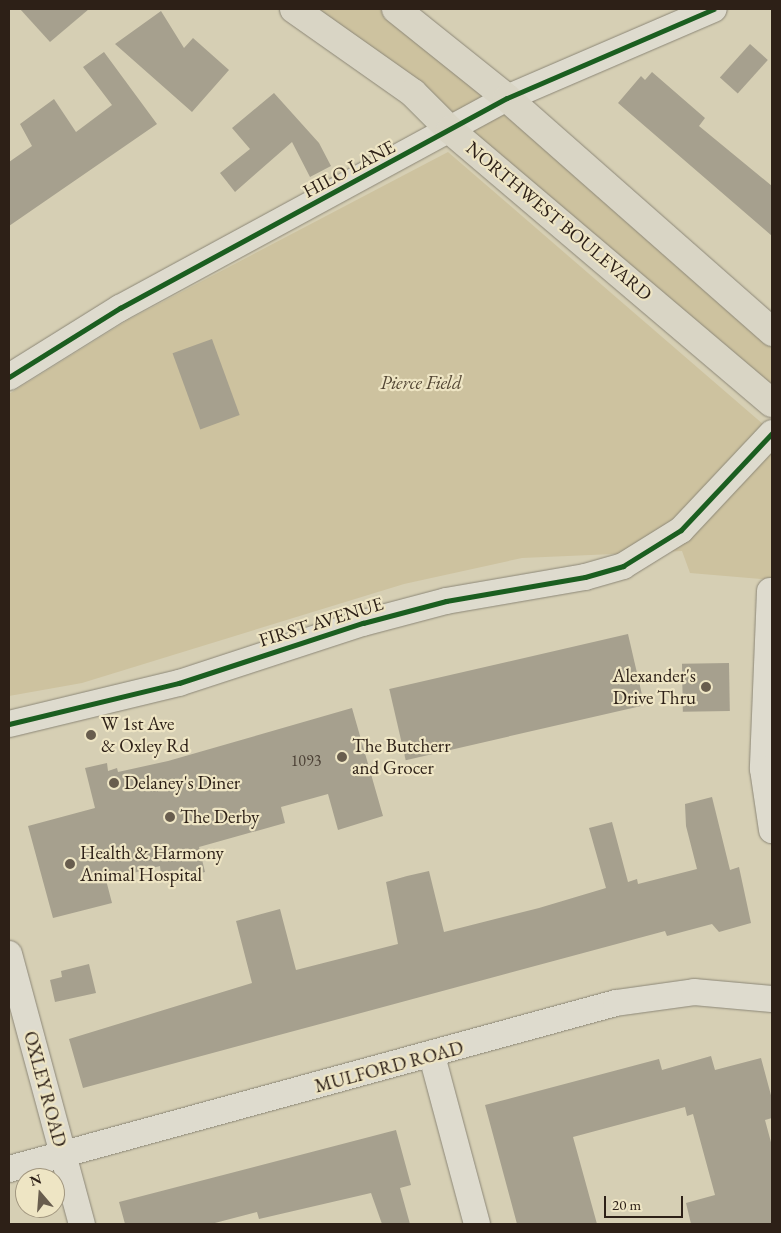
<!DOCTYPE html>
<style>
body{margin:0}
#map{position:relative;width:781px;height:1233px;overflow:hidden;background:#d6cfb4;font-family:"EB Garamond",serif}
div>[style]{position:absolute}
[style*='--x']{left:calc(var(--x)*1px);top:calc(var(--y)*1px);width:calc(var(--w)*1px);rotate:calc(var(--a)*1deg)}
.green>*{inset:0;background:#cdc29f}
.building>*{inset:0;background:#a6a08e;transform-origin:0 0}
.roads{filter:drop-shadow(0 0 1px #8c8777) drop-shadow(0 0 1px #8c8777)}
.minor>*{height:26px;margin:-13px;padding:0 13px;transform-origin:13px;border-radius:13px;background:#dedbce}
.major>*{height:28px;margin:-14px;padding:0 14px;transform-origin:14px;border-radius:14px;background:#d9d5c5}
.cycleway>*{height:5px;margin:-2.5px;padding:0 2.5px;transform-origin:2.5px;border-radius:2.5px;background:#1b5e20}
.dots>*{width:14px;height:14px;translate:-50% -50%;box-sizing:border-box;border:2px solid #eee5c4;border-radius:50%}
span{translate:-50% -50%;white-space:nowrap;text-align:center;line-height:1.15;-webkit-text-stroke:4.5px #eee5c4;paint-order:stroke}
.number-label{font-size:16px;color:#4b4035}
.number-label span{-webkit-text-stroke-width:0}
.street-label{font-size:19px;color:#2d2017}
.park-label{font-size:19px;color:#534634;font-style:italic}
.poi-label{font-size:19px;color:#2d2017}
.right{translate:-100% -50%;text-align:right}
.left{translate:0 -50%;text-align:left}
.frame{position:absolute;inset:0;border:10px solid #2d2017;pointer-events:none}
.north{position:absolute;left:15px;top:1168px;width:50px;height:50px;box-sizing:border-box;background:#eee5c4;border:1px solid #a1967f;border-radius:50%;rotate:342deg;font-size:14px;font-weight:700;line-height:20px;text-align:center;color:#2d2017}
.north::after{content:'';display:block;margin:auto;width:18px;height:22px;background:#685d4e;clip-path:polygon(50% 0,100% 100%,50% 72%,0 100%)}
.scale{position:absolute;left:604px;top:1196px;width:79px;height:22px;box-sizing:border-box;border:2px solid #2d2017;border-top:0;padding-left:6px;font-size:15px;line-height:18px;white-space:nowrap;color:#2d2017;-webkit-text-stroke:4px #eee5c4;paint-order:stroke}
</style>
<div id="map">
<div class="green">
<i style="clip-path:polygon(294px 9px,396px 9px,772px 332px,772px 403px)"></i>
<i style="clip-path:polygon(448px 152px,772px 432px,772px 580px,690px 573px,682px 551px,522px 558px,404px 584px,82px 683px,9px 696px,9px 394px,128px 320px)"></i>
</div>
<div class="building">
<i style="clip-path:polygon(20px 9px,89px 9px,50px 42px)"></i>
<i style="clip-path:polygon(161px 11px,184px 48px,193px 38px,229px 70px,192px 112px,115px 44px)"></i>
<i style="left:750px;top:44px;width:24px;height:45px;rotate:42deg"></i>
<i style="clip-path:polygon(104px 52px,157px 124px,9px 226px,9px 162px,32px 146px,20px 124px,54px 99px,76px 132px,112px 105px,83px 67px)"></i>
<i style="clip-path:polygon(652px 72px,705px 118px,699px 126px,772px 186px,772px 236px,618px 103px,641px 76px,645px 80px)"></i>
<i style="clip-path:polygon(274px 93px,319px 143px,331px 166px,310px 177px,292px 142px,235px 192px,220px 173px,250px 149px,232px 128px)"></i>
<i style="left:212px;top:339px;width:81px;height:42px;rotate:70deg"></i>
<i style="left:628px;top:634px;width:73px;height:245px;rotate:77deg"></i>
<i style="left:729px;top:663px;width:48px;height:47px;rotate:89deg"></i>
<i style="clip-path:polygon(352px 708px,383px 816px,338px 830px,328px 794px,281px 807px,285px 823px,199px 847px,205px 872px,184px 877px,182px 869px,161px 874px,160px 866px,106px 880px,112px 903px,53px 918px,28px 826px,95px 808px,85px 768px,107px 763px,108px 771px,117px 768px,118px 772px,168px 761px)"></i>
<i style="clip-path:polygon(712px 797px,730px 870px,739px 867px,751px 923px,719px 932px,712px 924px,667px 936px,665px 931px,83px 1088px,69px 1039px,252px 983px,236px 921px,280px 909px,296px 970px,398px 944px,386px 882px,407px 876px,429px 871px,444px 932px,539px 908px,606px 888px,589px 828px,612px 822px,628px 882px,637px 879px,638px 884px,697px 869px,686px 826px,685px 804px)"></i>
<i style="clip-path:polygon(89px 964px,96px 993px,55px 1002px,50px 980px,62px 977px,61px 971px)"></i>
<i style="clip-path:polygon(711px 1056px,715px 1070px,761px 1058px,772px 1099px,772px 1118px,765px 1120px,772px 1146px,772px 1224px,691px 1224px,686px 1203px,715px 1195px,693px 1114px,687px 1116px,685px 1107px,573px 1137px,597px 1224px,517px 1224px,485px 1105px,659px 1059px,662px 1070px)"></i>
<i style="clip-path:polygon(396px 1130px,411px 1185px,400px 1188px,410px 1224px,382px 1224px,371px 1193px,259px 1219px,257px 1212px,211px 1224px,125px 1224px,119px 1202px)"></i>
</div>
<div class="roads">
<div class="minor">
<i style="--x:9;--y:377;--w:131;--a:-31.9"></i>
<i style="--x:120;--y:308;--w:440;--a:-28.5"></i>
<i style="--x:507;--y:98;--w:225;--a:-23.3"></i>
<i style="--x:770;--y:591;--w:178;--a:92.3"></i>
<i style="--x:763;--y:769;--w:62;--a:81.6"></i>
<i style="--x:9;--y:724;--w:175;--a:-13.6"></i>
<i style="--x:179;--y:683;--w:194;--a:-18.1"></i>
<i style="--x:363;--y:623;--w:86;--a:-14.8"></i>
<i style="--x:446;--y:601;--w:141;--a:-9.8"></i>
<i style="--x:585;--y:577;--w:40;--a:-16"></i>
<i style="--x:623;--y:566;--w:68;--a:-31.8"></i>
<i style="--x:681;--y:530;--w:133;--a:-46.8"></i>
<i style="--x:9;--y:954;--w:280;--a:74.9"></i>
<i style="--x:432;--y:1056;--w:174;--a:75"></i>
<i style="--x:9;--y:1169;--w:629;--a:-15.3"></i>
<i style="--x:616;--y:1003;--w:79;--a:-8"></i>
<i style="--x:694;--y:992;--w:78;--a:5.1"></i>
</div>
<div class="major">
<i style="--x:294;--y:9;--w:146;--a:35.2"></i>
<i style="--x:413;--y:93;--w:52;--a:45"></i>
<i style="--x:450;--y:130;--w:422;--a:40.3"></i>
<i style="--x:396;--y:9;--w:142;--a:38.7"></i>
<i style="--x:507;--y:98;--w:354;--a:41.4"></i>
</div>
</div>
<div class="cycleway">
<i style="--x:9;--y:377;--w:131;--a:-31.9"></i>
<i style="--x:120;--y:308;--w:440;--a:-28.5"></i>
<i style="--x:507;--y:98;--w:225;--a:-23.3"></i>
<i style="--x:9;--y:724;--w:175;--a:-13.6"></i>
<i style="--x:179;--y:683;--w:194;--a:-18.1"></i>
<i style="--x:363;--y:623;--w:86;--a:-14.8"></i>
<i style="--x:446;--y:601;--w:141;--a:-9.8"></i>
<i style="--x:585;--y:577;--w:40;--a:-16"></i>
<i style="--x:623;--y:566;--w:68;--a:-31.8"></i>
<i style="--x:681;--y:530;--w:133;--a:-46.8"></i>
</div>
<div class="dots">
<i style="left:706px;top:687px;background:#685d4e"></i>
<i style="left:91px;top:735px;background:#685d4e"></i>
<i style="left:342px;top:757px;background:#685d4e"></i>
<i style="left:114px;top:783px;background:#685d4e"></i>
<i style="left:170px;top:817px;background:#685d4e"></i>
<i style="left:70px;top:864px;background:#685d4e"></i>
</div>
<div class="number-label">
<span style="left:306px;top:761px">1093</span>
</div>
<div class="street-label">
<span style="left:349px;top:169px;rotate:-28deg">HILO LANE</span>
<span style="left:559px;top:221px;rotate:40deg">NORTHWEST BOULEVARD</span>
<span style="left:321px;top:622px;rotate:-17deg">FIRST AVENUE</span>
<span style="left:389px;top:1067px;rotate:-15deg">MULFORD ROAD</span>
<span style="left:45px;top:1089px;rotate:75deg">OXLEY ROAD</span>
</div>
<div class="park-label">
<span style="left:421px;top:383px">Pierce Field</span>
</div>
<div class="poi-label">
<span class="right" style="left:696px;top:687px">Alexander's<br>Drive Thru</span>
<span class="left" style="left:101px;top:735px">W 1st Ave<br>&amp; Oxley Rd</span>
<span class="left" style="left:352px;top:757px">The Butcherr<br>and Grocer</span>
<span class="left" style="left:124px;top:783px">Delaney's Diner</span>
<span class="left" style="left:180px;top:817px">The Derby</span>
<span class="left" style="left:80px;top:864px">Health &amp; Harmony<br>Animal Hospital</span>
</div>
<div class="frame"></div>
<div class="north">N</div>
<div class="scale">20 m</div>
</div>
